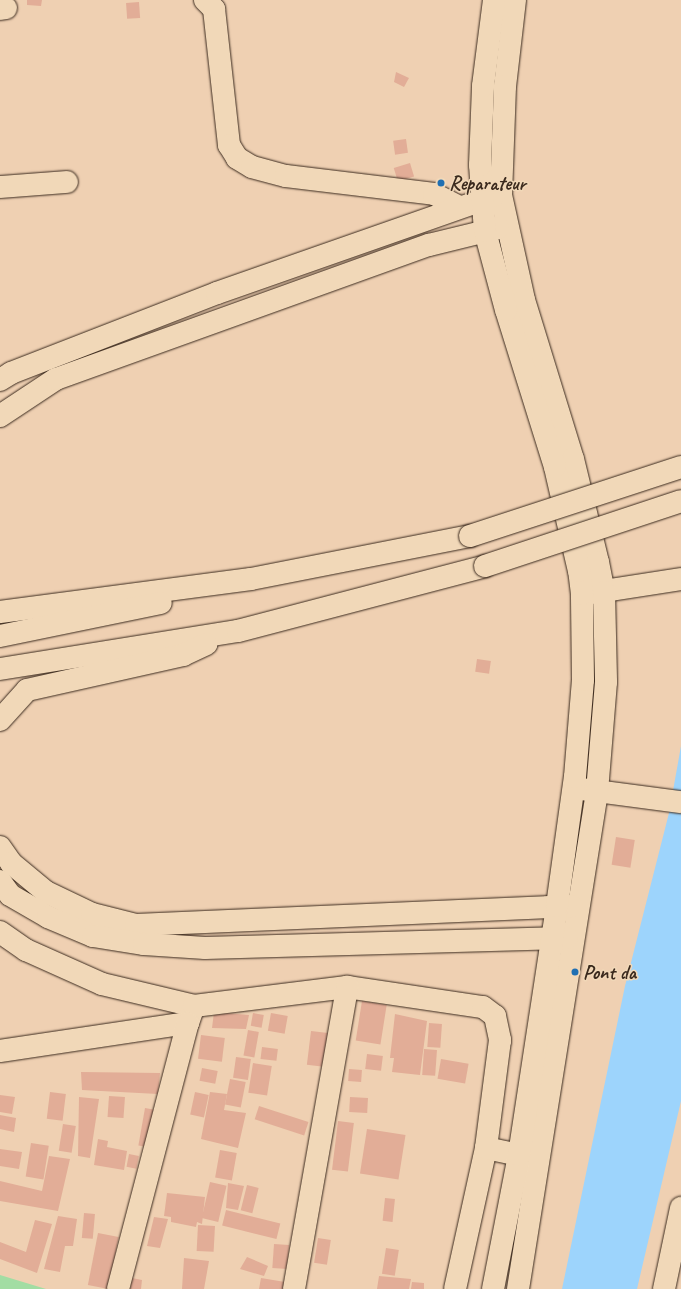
<!DOCTYPE html>
<style>
body{margin:0}
#map{position:relative;width:681px;height:1289px;overflow:hidden;background:#efd0b2;font-family:Caveat,sans-serif}
div>[style]{position:absolute}
[style*='--x']{left:calc(var(--x)*1px);top:calc(var(--y)*1px);width:calc(var(--w)*1px);rotate:calc(var(--a)*1deg)}
.green>*{inset:0;background:#a2dda3}
.water>*{inset:0;background:#9dd4fc}
.building>*{inset:0;background:#e2ad97;transform-origin:0 0}
.roads{filter:drop-shadow(0 0 1px #3b2a1e) drop-shadow(0 0 1px #3b2a1e)}
.minor>*{height:22px;margin:-11px;padding:0 11px;transform-origin:11px;border-radius:11px;background:#f1d8b8}
.major>*{height:22px;margin:-11px;padding:0 11px;transform-origin:11px;border-radius:11px;background:#f1d8b8}
.bridges{filter:drop-shadow(0 0 1px #3b2a1e) drop-shadow(0 0 1px #3b2a1e)}
.major-bridge>*{height:22px;margin:-11px;padding:0 11px;transform-origin:11px;border-radius:11px;background:#f1d8b8}
.dots>*{width:11px;height:11px;translate:-50% -50%;box-sizing:border-box;border:2px solid #f1d8b8;border-radius:50%}
span{translate:-50% -50%;white-space:nowrap;text-align:center;line-height:1.15;-webkit-text-stroke:3px #f1d8b8;paint-order:stroke}
.poi-label{font-size:20px;color:#3b2a1e;font-weight:700}
.left{translate:0 -50%;text-align:left}
</style>
<div id="map">
<div class="green">
<i style="clip-path:polygon(0 1275px,46px 1289px,0 1289px)"></i>
</div>
<div class="water">
<i style="clip-path:polygon(681px 746px,681px 1101px,637px 1289px,562px 1289px,625px 986px,669px 813px)"></i>
</div>
<div class="building">
<i style="clip-path:polygon(27px 0,42px 0,41px 6px,27px 5px)"></i>
<i style="left:139px;top:2px;width:16px;height:13px;rotate:86deg"></i>
<i style="clip-path:polygon(396px 72px,409px 78px,404px 87px,394px 82px)"></i>
<i style="left:406px;top:139px;width:14px;height:13px;rotate:82deg"></i>
<i style="left:410px;top:163px;width:14px;height:17px;rotate:73deg"></i>
<i style="left:477px;top:659px;width:14px;height:13px;rotate:8deg"></i>
<i style="left:616px;top:837px;width:19px;height:28px;rotate:9deg"></i>
<i style="left:362px;top:1001px;width:25px;height:40px;rotate:9deg"></i>
<i style="clip-path:polygon(214px 1012px,249px 1015px,246px 1029px,212px 1028px)"></i>
<i style="left:253px;top:1013px;width:11px;height:13px;rotate:10deg"></i>
<i style="left:271px;top:1013px;width:17px;height:18px;rotate:10deg"></i>
<i style="clip-path:polygon(395px 1014px,427px 1021px,420px 1075px,392px 1072px,394px 1058px,390px 1058px)"></i>
<i style="left:429px;top:1023px;width:13px;height:24px;rotate:4deg"></i>
<i style="left:248px;top:1030px;width:11px;height:26px;rotate:10deg"></i>
<i style="left:311px;top:1031px;width:17px;height:34px;rotate:7deg"></i>
<i style="left:201px;top:1035px;width:24px;height:24px;rotate:7deg"></i>
<i style="left:262px;top:1047px;width:16px;height:12px;rotate:7deg"></i>
<i style="left:424px;top:1049px;width:13px;height:26px;rotate:4deg"></i>
<i style="left:367px;top:1054px;width:16px;height:15px;rotate:7deg"></i>
<i style="left:236px;top:1057px;width:15px;height:21px;rotate:8deg"></i>
<i style="left:441px;top:1059px;width:28px;height:20px;rotate:10deg"></i>
<i style="left:253px;top:1063px;width:19px;height:30px;rotate:9deg"></i>
<i style="left:202px;top:1068px;width:16px;height:13px;rotate:11deg"></i>
<i style="left:349px;top:1069px;width:13px;height:12px;rotate:4deg"></i>
<i style="clip-path:polygon(81px 1072px,160px 1073px,158px 1094px,82px 1090px)"></i>
<i style="left:230px;top:1079px;width:16px;height:26px;rotate:11deg"></i>
<i style="left:50px;top:1092px;width:16px;height:27px;rotate:7deg"></i>
<i style="left:195px;top:1092px;width:14px;height:23px;rotate:12deg"></i>
<i style="clip-path:polygon(210px 1092px,227px 1094px,224px 1110px,246px 1113px,238px 1148px,201px 1139px)"></i>
<i style="clip-path:polygon(0 1095px,15px 1097px,12px 1114px,0 1112px)"></i>
<i style="left:109px;top:1096px;width:16px;height:21px;rotate:4deg"></i>
<i style="clip-path:polygon(79px 1097px,99px 1099px,90px 1158px,78px 1156px)"></i>
<i style="left:350px;top:1097px;width:18px;height:15px;rotate:3deg"></i>
<i style="left:259px;top:1106px;width:52px;height:14px;rotate:18deg"></i>
<i style="left:145px;top:1108px;width:11px;height:38px;rotate:10deg"></i>
<i style="clip-path:polygon(0 1115px,16px 1118px,14px 1132px,0 1129px)"></i>
<i style="left:338px;top:1121px;width:16px;height:49px;rotate:7deg"></i>
<i style="left:63px;top:1124px;width:13px;height:27px;rotate:9deg"></i>
<i style="left:367px;top:1129px;width:39px;height:45px;rotate:9deg"></i>
<i style="clip-path:polygon(98px 1139px,108px 1141px,107px 1147px,127px 1151px,124px 1170px,94px 1165px)"></i>
<i style="left:31px;top:1143px;width:18px;height:34px;rotate:9deg"></i>
<i style="clip-path:polygon(0 1149px,22px 1152px,19px 1169px,0 1166px)"></i>
<i style="left:220px;top:1150px;width:17px;height:28px;rotate:10deg"></i>
<i style="left:129px;top:1154px;width:10px;height:13px;rotate:11deg"></i>
<i style="clip-path:polygon(49px 1156px,70px 1159px,58px 1211px,0 1201px,0 1181px,42px 1191px)"></i>
<i style="left:210px;top:1182px;width:17px;height:37px;rotate:13deg"></i>
<i style="clip-path:polygon(228px 1183px,244px 1186px,238px 1210px,226px 1208px)"></i>
<i style="left:247px;top:1185px;width:12px;height:26px;rotate:14deg"></i>
<i style="clip-path:polygon(167px 1193px,205px 1197px,202px 1224px,197px 1222px,196px 1227px,171px 1222px,171px 1217px,164px 1216px)"></i>
<i style="left:385px;top:1198px;width:10px;height:23px;rotate:6deg"></i>
<i style="left:226px;top:1210px;width:56px;height:16px;rotate:14deg"></i>
<i style="left:84px;top:1213px;width:11px;height:25px;rotate:5deg"></i>
<i style="clip-path:polygon(58px 1216px,77px 1219px,73px 1246px,65px 1246px,60px 1272px,44px 1269px)"></i>
<i style="clip-path:polygon(154px 1217px,168px 1219px,160px 1248px,147px 1246px)"></i>
<i style="clip-path:polygon(35px 1220px,52px 1224px,37px 1273px,0 1259px,0 1242px,26px 1252px)"></i>
<i style="left:198px;top:1225px;width:17px;height:26px;rotate:3deg"></i>
<i style="left:98px;top:1233px;width:21px;height:53px;rotate:11deg"></i>
<i style="left:318px;top:1238px;width:13px;height:25px;rotate:9deg"></i>
<i style="left:274px;top:1244px;width:15px;height:24px;rotate:4deg"></i>
<i style="left:386px;top:1248px;width:13px;height:26px;rotate:9deg"></i>
<i style="clip-path:polygon(247px 1257px,268px 1266px,264px 1276px,240px 1269px)"></i>
<i style="clip-path:polygon(184px 1258px,209px 1261px,204px 1289px,182px 1289px)"></i>
<i style="clip-path:polygon(379px 1276px,411px 1279px,409px 1289px,377px 1289px)"></i>
<i style="clip-path:polygon(132px 1278px,142px 1280px,141px 1289px,130px 1289px)"></i>
<i style="clip-path:polygon(261px 1278px,285px 1282px,284px 1289px,259px 1289px)"></i>
<i style="clip-path:polygon(412px 1282px,424px 1283px,424px 1289px,411px 1289px)"></i>
</div>
<div class="roads">
<div class="minor">
<i style="--x:205;--y:0;--w:13;--a:45"></i>
<i style="--x:214;--y:9;--w:137;--a:83.7"></i>
<i style="--x:229;--y:145;--w:15;--a:58"></i>
<i style="--x:237;--y:158;--w:17;--a:31"></i>
<i style="--x:252;--y:167;--w:35;--a:15"></i>
<i style="--x:286;--y:176;--w:149;--a:6.9"></i>
<i style="--x:434;--y:194;--w:28;--a:27"></i>
<i style="--x:0;--y:9;--w:6;--a:-9"></i>
<i style="--x:0;--y:187;--w:67;--a:-4.3"></i>
<i style="--x:585;--y:594;--w:97;--a:-8.9"></i>
<i style="--x:574;--y:788;--w:108;--a:7.5"></i>
<i style="--x:0;--y:932;--w:32;--a:35"></i>
<i style="--x:26;--y:950;--w:83;--a:24.1"></i>
<i style="--x:102;--y:984;--w:95;--a:13.4"></i>
<i style="--x:0;--y:1051;--w:190;--a:-8.5"></i>
<i style="--x:188;--y:1023;--w:18;--a:-71"></i>
<i style="--x:194;--y:1006;--w:154;--a:-7.1"></i>
<i style="--x:347;--y:987;--w:137;--a:8.4"></i>
<i style="--x:483;--y:1007;--w:15;--a:37"></i>
<i style="--x:495;--y:1016;--w:25;--a:78"></i>
<i style="--x:500;--y:1040;--w:109;--a:97.4"></i>
<i style="--x:486;--y:1148;--w:144;--a:102.4"></i>
<i style="--x:486;--y:1148;--w:53;--a:11.9"></i>
<i style="--x:118;--y:1289;--w:275;--a:-75.3"></i>
<i style="--x:294;--y:1289;--w:307;--a:-80"></i>
<i style="--x:664;--y:1289;--w:83;--a:-78.1"></i>
</div>
<div class="major">
<i style="--x:515;--y:0;--w:87;--a:96.6"></i>
<i style="--x:505;--y:86;--w:109;--a:92.1"></i>
<i style="--x:501;--y:195;--w:107;--a:77.6"></i>
<i style="--x:524;--y:300;--w:166;--a:72.9"></i>
<i style="--x:573;--y:459;--w:106;--a:76.4"></i>
<i style="--x:598;--y:562;--w:31;--a:79"></i>
<i style="--x:604;--y:592;--w:90;--a:88.7"></i>
<i style="--x:606;--y:682;--w:110;--a:94.7"></i>
<i style="--x:597;--y:792;--w:503;--a:99.03"></i>
<i style="--x:0;--y:380;--w:13;--a:-32"></i>
<i style="--x:11;--y:373;--w:221;--a:-21.2"></i>
<i style="--x:217;--y:293;--w:293;--a:-19.3"></i>
<i style="--x:0;--y:416;--w:67;--a:-33.5"></i>
<i style="--x:56;--y:379;--w:396;--a:-19.8"></i>
<i style="--x:429;--y:245;--w:71;--a:-13.8"></i>
<i style="--x:0;--y:612;--w:253;--a:-7.5"></i>
<i style="--x:251;--y:579;--w:223;--a:-11.1"></i>
<i style="--x:0;--y:636;--w:164;--a:-11.6"></i>
<i style="--x:0;--y:669;--w:241;--a:-9.1"></i>
<i style="--x:238;--y:631;--w:255;--a:-14.7"></i>
<i style="--x:0;--y:720;--w:40;--a:-48"></i>
<i style="--x:27;--y:690;--w:160;--a:-12.6"></i>
<i style="--x:183;--y:655;--w:26;--a:-25"></i>
<i style="--x:0;--y:847;--w:19;--a:55"></i>
<i style="--x:11;--y:863;--w:45;--a:39.6"></i>
<i style="--x:46;--y:892;--w:51;--a:25.6"></i>
<i style="--x:92;--y:914;--w:45;--a:14"></i>
<i style="--x:136;--y:925;--w:436;--a:-2.5"></i>
<i style="--x:0;--y:881;--w:17;--a:54"></i>
<i style="--x:10;--y:895;--w:44;--a:30.1"></i>
<i style="--x:48;--y:917;--w:49;--a:22.9"></i>
<i style="--x:93;--y:936;--w:52;--a:8.9"></i>
<i style="--x:144;--y:944;--w:61;--a:3.8"></i>
<i style="--x:205;--y:948;--w:362;--a:-1.6"></i>
<i style="--x:493;--y:1289;--w:136;--a:-79"></i>
<i style="--x:519;--y:1155;--w:252;--a:-81.3"></i>
<i style="--x:557;--y:906;--w:130;--a:-82.1"></i>
<i style="--x:575;--y:777;--w:97;--a:-85.3"></i>
<i style="--x:583;--y:680;--w:86;--a:-90.7"></i>
<i style="--x:582;--y:594;--w:23;--a:-97"></i>
<i style="--x:579;--y:571;--w:107;--a:-103"></i>
<i style="--x:555;--y:467;--w:164;--a:-107.3"></i>
<i style="--x:506;--y:310;--w:82;--a:-104.9"></i>
<i style="--x:485;--y:231;--w:66;--a:-94.3"></i>
<i style="--x:480;--y:165;--w:79;--a:-87.8"></i>
<i style="--x:483;--y:86;--w:87;--a:-82.7"></i>
</div>
</div>
<div class="bridges">
<div class="major-bridge">
<i style="--x:470;--y:536;--w:222;--a:-18.1"></i>
<i style="--x:485;--y:566;--w:206;--a:-18.3"></i>
</div>
</div>
<div class="dots">
<i style="left:441px;top:183px;background:#1f6fb2"></i>
<i style="left:575px;top:972px;background:#1f6fb2"></i>
</div>
<div class="poi-label">
<span class="left" style="left:449px;top:183px">Reparateur</span>
<span class="left" style="left:583px;top:972px">Pont da</span>
</div>
</div>
